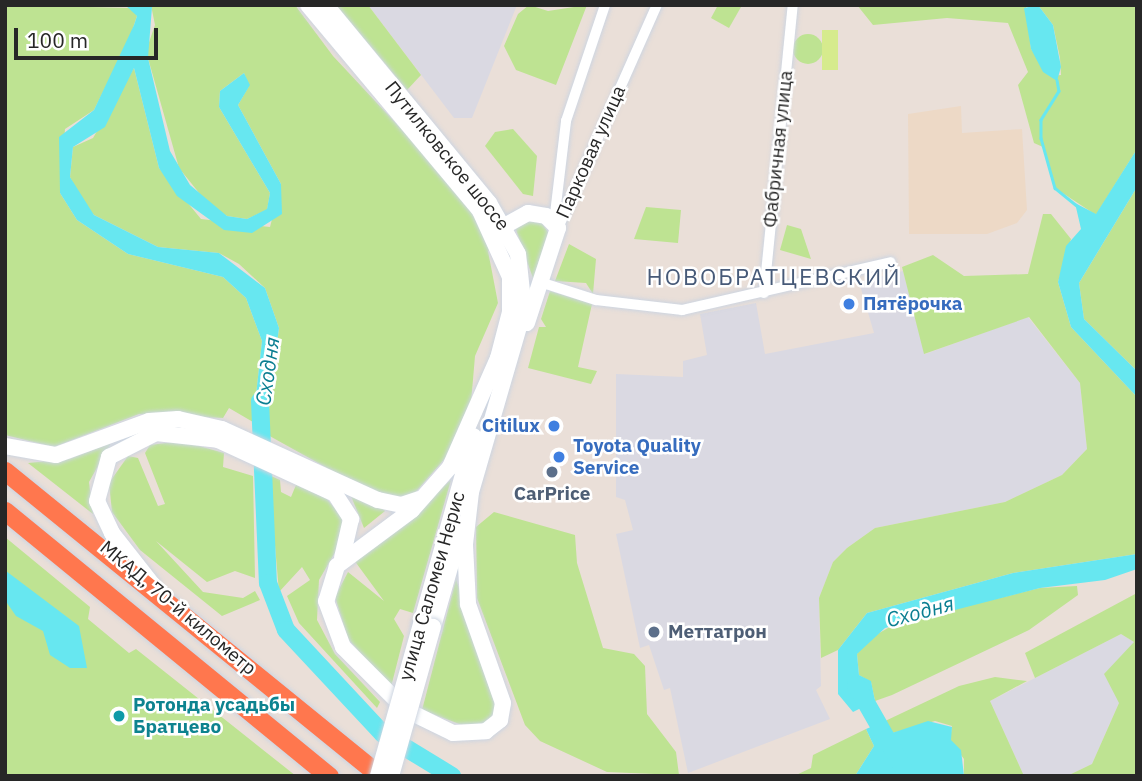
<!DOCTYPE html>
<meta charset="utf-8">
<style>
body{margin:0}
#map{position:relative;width:1142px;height:781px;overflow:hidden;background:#eadfd8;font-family:"IBM Plex Sans",sans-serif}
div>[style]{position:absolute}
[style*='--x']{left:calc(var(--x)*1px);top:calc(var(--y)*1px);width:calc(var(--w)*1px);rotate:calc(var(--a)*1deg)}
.industrial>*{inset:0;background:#dad9e2}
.education>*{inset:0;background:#edd9c6}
.green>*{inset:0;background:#bee392}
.round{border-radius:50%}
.pitch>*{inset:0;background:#d6eb8d;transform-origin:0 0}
.water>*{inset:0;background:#67e7f0}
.stream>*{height:2.5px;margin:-1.25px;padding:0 1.25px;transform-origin:1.25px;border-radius:1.25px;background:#67e7f0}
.river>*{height:18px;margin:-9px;padding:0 9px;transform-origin:9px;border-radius:9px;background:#67e7f0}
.roads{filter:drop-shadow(0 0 2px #cdd5e1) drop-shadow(0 0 2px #cdd5e1)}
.street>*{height:10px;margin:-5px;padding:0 5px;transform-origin:5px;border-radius:5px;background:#fff}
.secondary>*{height:16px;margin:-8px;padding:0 8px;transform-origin:8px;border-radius:8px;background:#fff}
.highway>*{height:19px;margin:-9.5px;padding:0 9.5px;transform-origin:9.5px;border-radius:9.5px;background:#ff774e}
.bridges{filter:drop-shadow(0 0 2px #cdd5e1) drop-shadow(0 0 2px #cdd5e1)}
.secondary-bridge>*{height:16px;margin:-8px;padding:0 8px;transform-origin:8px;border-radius:8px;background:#fff}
.dots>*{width:19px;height:19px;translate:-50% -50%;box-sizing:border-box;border:4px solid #fff;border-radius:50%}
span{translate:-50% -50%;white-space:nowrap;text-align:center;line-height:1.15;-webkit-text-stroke:5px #fff;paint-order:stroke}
.street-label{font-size:19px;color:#272727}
.shop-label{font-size:19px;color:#366cbe;font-weight:700}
.left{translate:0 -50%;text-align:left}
.right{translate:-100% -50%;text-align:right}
.service-label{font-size:19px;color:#4e5e75;font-weight:700}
.culture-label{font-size:19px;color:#0d838f;font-weight:700}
.water-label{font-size:21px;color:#0a7e91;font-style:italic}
.quarter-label{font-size:23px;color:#475a78;letter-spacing:2px}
.frame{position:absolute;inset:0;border:7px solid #272727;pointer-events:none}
.scale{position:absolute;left:14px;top:28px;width:144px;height:32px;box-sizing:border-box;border:4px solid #272727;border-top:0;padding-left:9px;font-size:21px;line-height:24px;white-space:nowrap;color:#272727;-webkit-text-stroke:5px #fff;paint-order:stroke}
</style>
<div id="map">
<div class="industrial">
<i style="clip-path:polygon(368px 5px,517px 5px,472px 118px,454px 118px)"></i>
<i style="clip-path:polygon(903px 271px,925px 354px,1028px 317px,1080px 383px,1087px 449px,1062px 475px,1005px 502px,875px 528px,847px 548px,833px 562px,819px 598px,821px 686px,816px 690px,830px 719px,688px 773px,670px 688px,664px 690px,649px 645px,640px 648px,616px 534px,633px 530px,625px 500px,616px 497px,616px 374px,683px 377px,683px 361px,707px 355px,700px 314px,756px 303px,765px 354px,874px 333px,859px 282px)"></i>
<i style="clip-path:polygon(1121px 634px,1134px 642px,1119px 703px,1092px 764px,1067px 776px,1024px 776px,990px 701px)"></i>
</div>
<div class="education">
<i style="clip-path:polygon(961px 106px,962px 133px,1022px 129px,1027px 210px,1017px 223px,987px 234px,909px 234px,908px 114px)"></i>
</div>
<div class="green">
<i style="clip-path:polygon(5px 5px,132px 8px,137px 16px,129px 40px,94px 110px,65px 129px,60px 193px,77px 220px,128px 254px,223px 277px,246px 298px,262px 341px,253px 422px,229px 408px,223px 418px,139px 414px,54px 447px,5px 435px)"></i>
<i style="clip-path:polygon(151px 5px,295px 5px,333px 56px,450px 181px,494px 246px,488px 251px,498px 303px,475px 356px,471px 403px,455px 447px,414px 494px,404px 499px,372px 493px,266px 434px,279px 328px,265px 288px,239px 264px,219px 253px,158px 247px,94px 215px,82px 201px,70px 177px,73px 147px,93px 138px,134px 68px,159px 168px,201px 219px,270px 227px,281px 184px,238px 105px,249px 86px,244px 73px,220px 91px,219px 107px,270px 193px,267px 210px,247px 219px,227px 216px,208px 204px,179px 168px,146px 51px,155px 25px)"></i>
<i style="clip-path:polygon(336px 5px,368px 5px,421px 75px,407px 90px)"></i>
<i style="clip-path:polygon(529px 5px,548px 11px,587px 5px,556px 85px,516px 70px,504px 46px,518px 14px)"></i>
<i style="clip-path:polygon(718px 5px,741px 7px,729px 28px,711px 18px)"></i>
<i style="clip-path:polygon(857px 5px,1026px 5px,1031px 49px,1051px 76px,1061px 75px,1060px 58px,1053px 25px,1038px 5px,1137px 5px,1137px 149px,1096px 215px,1055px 188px,1043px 147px,1034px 143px,1018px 85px,1028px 72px,1008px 23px,947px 18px,873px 25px)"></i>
<i class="round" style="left:793px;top:34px;width:30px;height:30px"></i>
<i style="clip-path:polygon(513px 129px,537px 156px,533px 196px,523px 194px,485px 146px,495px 132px)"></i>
<i style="clip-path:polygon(1137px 187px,1137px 371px,1084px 319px,1079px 283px)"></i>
<i style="clip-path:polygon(646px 207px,681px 210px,678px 243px,634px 239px)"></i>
<i style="clip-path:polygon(1043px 214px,1051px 214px,1071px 239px,1058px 282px,1071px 327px,1137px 397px,1137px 554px,1013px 573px,867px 613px,838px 650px,821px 658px,819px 598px,833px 562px,847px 548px,875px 528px,1005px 502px,1062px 475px,1087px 449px,1080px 383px,1029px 317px,924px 354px,902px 267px,933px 255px,964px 276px,1028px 274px)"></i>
<i style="clip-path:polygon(525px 219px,541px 222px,550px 235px,535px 284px,514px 224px)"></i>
<i style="clip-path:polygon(787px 225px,801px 229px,811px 259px,780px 250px)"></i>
<i style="clip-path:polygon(569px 244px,596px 259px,593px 294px,586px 283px,555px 281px)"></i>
<i style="clip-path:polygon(550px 291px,592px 304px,578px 367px,597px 371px,591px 384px,528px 368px,539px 327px,546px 327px,541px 319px)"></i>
<i style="clip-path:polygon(181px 441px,224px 453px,223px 467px,253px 476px,255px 578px,235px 571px,207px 582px,156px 541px,203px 592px,243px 598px,255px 591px,260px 600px,222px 616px,140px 550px,112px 512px,109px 483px,128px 456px,138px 458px,158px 506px,165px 504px,145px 453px,150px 445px)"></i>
<i style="clip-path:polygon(111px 443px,89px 482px,93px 514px,28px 463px,69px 459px)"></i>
<i style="clip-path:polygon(269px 475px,280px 480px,281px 492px,291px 497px,296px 485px,326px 498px,344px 519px,340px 544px,319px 580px,317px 620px,335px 654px,380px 702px,377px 708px,299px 623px,287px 596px,310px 580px,302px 567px,279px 592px)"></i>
<i style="clip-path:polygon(451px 480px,413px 613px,400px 609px,394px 619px,404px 636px,391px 687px,348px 639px,335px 597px,348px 572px,384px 601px,354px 560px)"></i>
<i style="clip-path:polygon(351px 496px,384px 510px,385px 511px,364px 528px)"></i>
<i style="clip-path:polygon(494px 512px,575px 535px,577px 563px,603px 648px,634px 654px,645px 666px,647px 714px,676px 752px,679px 775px,607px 772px,540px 741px,525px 725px,477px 598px,476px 527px)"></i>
<i style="clip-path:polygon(5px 537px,90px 607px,88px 619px,129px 653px,136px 649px,296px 776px,5px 776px)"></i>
<i style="clip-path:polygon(456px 579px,496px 708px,489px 723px,462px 725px,422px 710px)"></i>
<i style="clip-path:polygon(1077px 586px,1078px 595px,1029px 630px,892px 695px,875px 701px,871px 682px,859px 675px,857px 654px,865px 641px,897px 623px,1040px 588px)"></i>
<i style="clip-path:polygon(1137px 593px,1137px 776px,1067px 776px,1092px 764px,1119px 703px,1104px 674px,1134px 642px,1121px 634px,1035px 678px,1025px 653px)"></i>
<i style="clip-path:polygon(995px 677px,1027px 681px,990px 701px,1024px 776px,964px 776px,964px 759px,950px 740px,952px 726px,935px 721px,889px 734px,883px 722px,959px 686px)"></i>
<i style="clip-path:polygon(866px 729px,874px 746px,855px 776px,794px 776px,811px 768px,813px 755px)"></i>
</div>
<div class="pitch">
<i style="left:822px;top:30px;width:16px;height:40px"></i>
</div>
<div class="water">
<i style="clip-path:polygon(125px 5px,152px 7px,148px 58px,170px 151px,190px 185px,227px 216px,247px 219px,267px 209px,270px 193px,219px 107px,220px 91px,244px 73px,250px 85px,238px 105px,281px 184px,282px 214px,252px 233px,224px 230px,177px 196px,159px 168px,134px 68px,105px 127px,73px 147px,70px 177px,94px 215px,158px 247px,219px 253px,265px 288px,279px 328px,266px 425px,253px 422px,262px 341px,246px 298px,223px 277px,128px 254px,77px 220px,60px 193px,59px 137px,94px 110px,134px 25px,137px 16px)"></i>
<i style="clip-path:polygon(1038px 5px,1053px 25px,1061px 67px,1057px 81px,1043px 72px,1031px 49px,1024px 8px)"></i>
<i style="clip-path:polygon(1137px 149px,1137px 187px,1079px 283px,1084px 319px,1137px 371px,1137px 397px,1071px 327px,1058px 282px,1066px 246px,1081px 229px,1075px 203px,1096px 214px)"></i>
<i style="clip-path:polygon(1137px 554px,1137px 569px,1105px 580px,1040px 588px,885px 628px,857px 654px,859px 675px,871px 681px,875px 701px,853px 712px,838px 694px,838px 650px,867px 613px,1013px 573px)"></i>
<i style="clip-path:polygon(6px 571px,79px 626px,87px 668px,70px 668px,50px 655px,43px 631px,16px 616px,5px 600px)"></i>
<i style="clip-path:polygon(928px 721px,952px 727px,951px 740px,961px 750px,964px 776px,855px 776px,874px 746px,866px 729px,883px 722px,889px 734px)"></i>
</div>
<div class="stream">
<i style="--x:1057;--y:80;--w:11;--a:80"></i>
<i style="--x:1059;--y:91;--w:34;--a:122"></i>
<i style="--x:1041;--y:120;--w:18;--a:90"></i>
<i style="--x:1041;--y:138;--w:52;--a:74.4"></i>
<i style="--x:1055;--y:188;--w:27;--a:39"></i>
</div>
<div class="river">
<i style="--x:260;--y:401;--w:182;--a:87.5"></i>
<i style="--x:268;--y:583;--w:50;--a:69"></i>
<i style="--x:286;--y:630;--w:142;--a:47"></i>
<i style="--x:383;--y:734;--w:81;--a:31.3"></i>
<i style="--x:856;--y:685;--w:105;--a:60.3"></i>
</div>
<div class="roads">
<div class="street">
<i style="--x:554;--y:222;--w:102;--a:-83.2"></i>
<i style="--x:566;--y:121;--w:122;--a:-71.4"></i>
<i style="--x:558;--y:228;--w:244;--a:-66.1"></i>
<i style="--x:543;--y:283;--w:56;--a:17.8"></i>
<i style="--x:596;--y:300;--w:87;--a:6.6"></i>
<i style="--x:682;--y:310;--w:214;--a:-12.9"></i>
<i style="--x:764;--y:293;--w:289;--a:-84.3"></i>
</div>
<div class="secondary">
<i style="--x:308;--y:5;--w:268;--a:50.1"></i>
<i style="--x:480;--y:211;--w:72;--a:65.6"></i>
<i style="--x:510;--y:277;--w:35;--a:90"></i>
<i style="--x:510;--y:312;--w:48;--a:104.6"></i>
<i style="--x:498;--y:358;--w:119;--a:113.8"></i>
<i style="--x:450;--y:467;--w:57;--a:131.5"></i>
<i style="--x:412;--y:510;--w:94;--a:143.3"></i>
<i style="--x:337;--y:566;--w:37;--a:107"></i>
<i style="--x:326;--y:601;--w:49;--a:69.7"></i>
<i style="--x:343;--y:647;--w:89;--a:45"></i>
<i style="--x:406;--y:710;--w:52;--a:26.1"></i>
<i style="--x:453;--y:733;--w:33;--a:-3"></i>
<i style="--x:486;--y:731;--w:18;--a:-38"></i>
<i style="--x:500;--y:720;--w:17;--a:-80"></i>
<i style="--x:503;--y:703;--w:105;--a:-109.5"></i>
<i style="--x:468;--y:604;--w:60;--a:-92.9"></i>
<i style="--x:465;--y:544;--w:52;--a:-83.4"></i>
<i style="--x:471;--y:492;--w:190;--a:-73.8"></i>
<i style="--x:524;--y:310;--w:56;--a:-96.1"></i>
<i style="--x:518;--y:254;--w:59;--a:-119.6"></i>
<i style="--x:489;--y:203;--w:256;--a:-129.5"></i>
<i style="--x:499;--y:229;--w:33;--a:-29"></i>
<i style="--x:528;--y:213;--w:18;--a:9"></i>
<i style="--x:546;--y:216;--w:17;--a:45"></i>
<i style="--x:558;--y:228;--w:100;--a:108.1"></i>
<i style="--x:5;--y:446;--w:52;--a:10"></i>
<i style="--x:56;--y:455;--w:99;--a:-20.1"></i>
<i style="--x:149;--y:421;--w:29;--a:-4"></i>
<i style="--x:178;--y:419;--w:45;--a:12.8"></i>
<i style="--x:222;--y:429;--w:171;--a:24.5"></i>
<i style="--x:378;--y:500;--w:24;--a:12"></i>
<i style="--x:401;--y:505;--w:19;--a:-18"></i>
<i style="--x:152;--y:584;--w:65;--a:-128.1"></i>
<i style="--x:112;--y:533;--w:35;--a:-115"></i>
<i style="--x:97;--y:501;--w:46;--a:-74.7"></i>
<i style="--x:109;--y:457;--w:53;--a:-27.1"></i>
<i style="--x:156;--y:433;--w:62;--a:6.4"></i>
<i style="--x:218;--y:440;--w:129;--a:24.8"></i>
<i style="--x:335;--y:494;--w:30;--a:57"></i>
<i style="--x:351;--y:519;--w:40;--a:103"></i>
<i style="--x:421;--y:624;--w:195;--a:-74.3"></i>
<i style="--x:433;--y:627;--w:99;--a:-74.1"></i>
</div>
<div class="highway">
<i style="--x:5;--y:471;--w:483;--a:39.1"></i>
<i style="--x:5;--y:511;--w:419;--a:39.3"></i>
</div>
</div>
<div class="bridges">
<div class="secondary-bridge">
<i style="--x:378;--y:776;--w:158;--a:-74.2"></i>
<i style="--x:391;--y:776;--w:155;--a:-74.3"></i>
</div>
</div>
<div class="dots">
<i style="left:849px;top:304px;background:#3f7fe0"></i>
<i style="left:554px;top:426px;background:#3f7fe0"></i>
<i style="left:559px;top:457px;background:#3f7fe0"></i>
<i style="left:552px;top:472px;background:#5c6f8a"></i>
<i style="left:654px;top:632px;background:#5c6f8a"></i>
<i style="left:119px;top:716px;background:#0f9aa8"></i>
</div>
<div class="street-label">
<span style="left:778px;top:149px;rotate:-84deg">Фабричная улица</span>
<span style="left:591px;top:152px;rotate:-66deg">Парковая улица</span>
<span style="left:447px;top:156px;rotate:51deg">Путилковское шоссе</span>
<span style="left:432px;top:586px;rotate:-74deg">улица Саломеи Нерис</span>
<span style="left:178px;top:608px;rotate:40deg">МКАД, 70-й километр</span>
</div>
<div class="shop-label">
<span class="left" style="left:863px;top:304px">Пятёрочка</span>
<span class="right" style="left:540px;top:426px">Citilux</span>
<span class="left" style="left:573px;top:457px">Toyota Quality<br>Service</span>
</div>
<div class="service-label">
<span style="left:552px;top:494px">CarPrice</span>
<span class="left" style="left:668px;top:632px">Меттатрон</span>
</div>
<div class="culture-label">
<span class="left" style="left:133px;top:716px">Ротонда усадьбы<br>Братцево</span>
</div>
<div class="water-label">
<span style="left:267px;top:371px;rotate:-82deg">Сходня</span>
<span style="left:920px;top:611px;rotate:-15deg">Сходня</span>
</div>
<div class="quarter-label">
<span style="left:774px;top:276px">НОВОБРАТЦЕВСКИЙ</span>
</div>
<div class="frame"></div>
<div class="scale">100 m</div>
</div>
